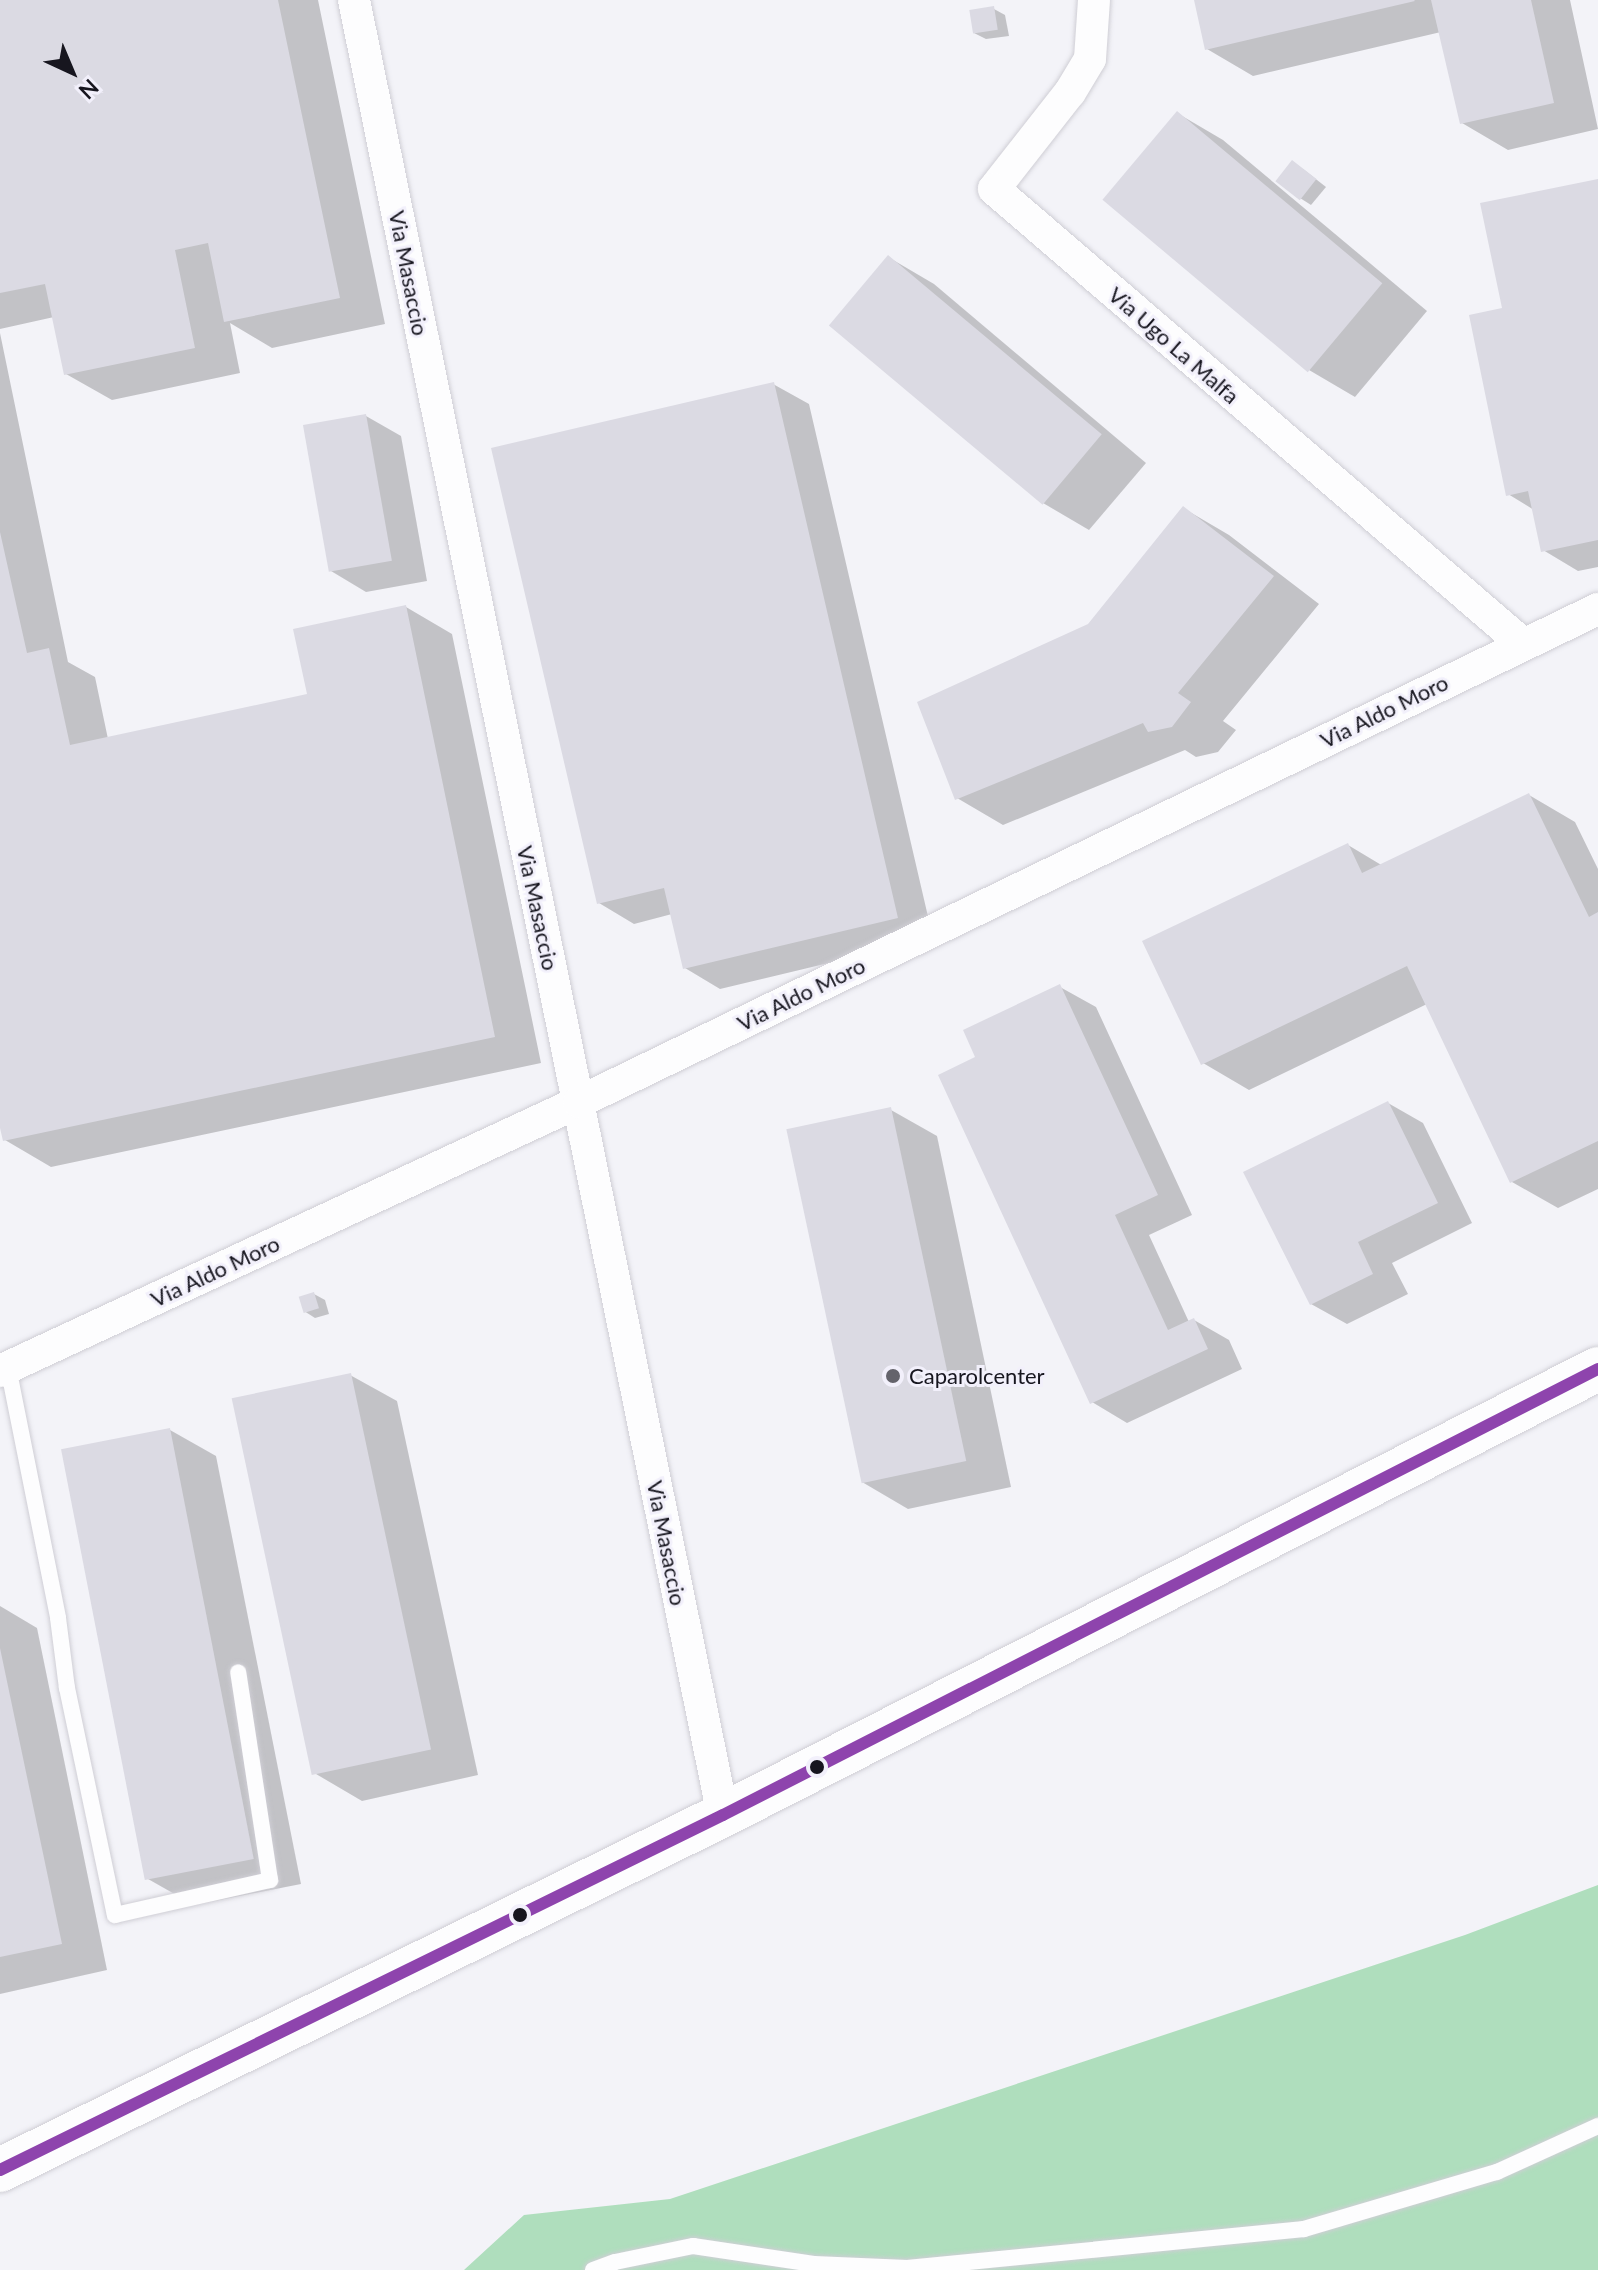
<!DOCTYPE html>
<style>
body{margin:0}
#map{position:relative;width:1598px;height:2270px;overflow:hidden;background:#f3f3f8;font-family:Lato,sans-serif}
div>[style]{position:absolute}
[style*='--x']{left:calc(var(--x)*1px);top:calc(var(--y)*1px);width:calc(var(--w)*1px);rotate:calc(var(--a)*1deg)}
.forest>*{inset:0;background:#afdebd}
.shadow>*{inset:0;background:#0003}
.building>*{inset:0;background:#dbdae3;transform-origin:0 0}
.roads{filter:drop-shadow(0 0 2px #cfced5) drop-shadow(0 0 2px #cfced5)}
.service>*{height:16px;margin:-8px;padding:0 8px;transform-origin:8px;border-radius:8px;background:#fdfdfe}
.minor>*{height:32px;margin:-16px;padding:0 16px;transform-origin:16px;border-radius:16px;background:#fdfdfe}
.secondary>*{height:44px;margin:-22px;padding:0 22px;transform-origin:22px;border-radius:22px;background:#fdfdfe}
.bus-1>*{height:12px;margin:-6px;padding:0 6px;transform-origin:6px;border-radius:6px;background:#8e44ad}
.dots>*{width:22px;height:22px;translate:-50% -50%;box-sizing:border-box;border:4px solid #f2f0fb;border-radius:50%}
span{translate:-50% -50%;white-space:nowrap;text-align:center;line-height:1.15;-webkit-text-stroke:6px #f2f0fb;paint-order:stroke}
.street-label{font-size:22px;color:#17161f}
.poi-label{font-size:22px;color:#17161f}
.left{translate:0 -50%;text-align:left}
.north{position:absolute;left:32px;top:32px;width:80px;height:80px;-webkit-text-stroke:6px #f2f0fb;paint-order:stroke;rotate:136deg;font-size:22px;font-weight:700;line-height:32px;text-align:center;color:#17161f}
.north::after{content:'';display:block;margin:auto;width:28px;height:36px;background:#17161f;clip-path:polygon(50% 0,100% 100%,50% 72%,0 100%)}
</style>
<div id="map">
<div class="forest">
<i style="clip-path:polygon(1598px 1885px,1598px 2270px,464px 2270px,524px 2215px,670px 2199px,1465px 1935px)"></i>
</div>
<div class="shadow">
<i style="clip-path:polygon(0 0,318px 0,385px 324px,272px 348px,230px 323px,240px 373px,112px 400px,66px 374px,54px 317px,0 329px)"></i>
<i style="clip-path:polygon(1196px 0,1570px 0,1598px 129px,1508px 150px,1462px 123px,1441px 32px,1253px 76px,1207px 49px)"></i>
<i style="clip-path:polygon(994px 9px,1005px 15px,1009px 36px,986px 39px,974px 33px)"></i>
<i style="clip-path:polygon(1177px 113px,1223px 140px,1427px 311px,1355px 397px,1309px 370px)"></i>
<i style="clip-path:polygon(1303px 169px,1326px 187px,1311px 205px,1300px 198px)"></i>
<i style="clip-path:polygon(1598px 181px,1598px 567px,1578px 571px,1543px 550px,1534px 510px,1508px 494px,1504px 310px)"></i>
<i style="clip-path:polygon(888px 257px,934px 284px,1146px 463px,1089px 530px,1043px 503px)"></i>
<i style="clip-path:polygon(0 333px,68px 662px,95px 677px,108px 739px,309px 696px,406px 607px,452px 634px,541px 1063px,51px 1167px,5px 1140px,0 1118px)"></i>
<i style="clip-path:polygon(773px 384px,809px 404px,933px 938px,720px 989px,685px 968px,672px 914px,634px 924px,599px 903px)"></i>
<i style="clip-path:polygon(366px 416px,401px 436px,427px 581px,366px 592px,331px 571px)"></i>
<i style="clip-path:polygon(1183px 508px,1229px 535px,1319px 604px,1223px 721px,1236px 730px,1218px 752px,1196px 757px,1185px 750px,1003px 825px,957px 798px)"></i>
<i style="clip-path:polygon(1529px 795px,1575px 822px,1598px 869px,1598px 1189px,1558px 1208px,1512px 1182px,1427px 1004px,1249px 1090px,1203px 1063px,1348px 845px,1383px 866px)"></i>
<i style="clip-path:polygon(1060px 987px,1096px 1007px,1192px 1215px,1149px 1235px,1189px 1322px,1194px 1320px,1229px 1340px,1242px 1369px,1127px 1423px,1092px 1402px,978px 1058px)"></i>
<i style="clip-path:polygon(1388px 1103px,1423px 1123px,1472px 1223px,1392px 1263px,1408px 1294px,1347px 1324px,1311px 1304px)"></i>
<i style="clip-path:polygon(891px 1110px,937px 1136px,1011px 1487px,908px 1509px,862px 1482px)"></i>
<i style="clip-path:polygon(314px 1294px,325px 1300px,329px 1314px,315px 1318px,304px 1311px)"></i>
<i style="clip-path:polygon(350px 1375px,397px 1401px,478px 1775px,362px 1801px,316px 1774px)"></i>
<i style="clip-path:polygon(170px 1430px,216px 1456px,301px 1884px,194px 1905px,148px 1879px)"></i>
<i style="clip-path:polygon(0 1606px,37px 1628px,107px 1970px,0 1994px)"></i>
</div>
<div class="building">
<i style="clip-path:polygon(0 0,278px 0,340px 298px,224px 322px,208px 243px,175px 250px,195px 348px,64px 375px,45px 284px,0 293px)"></i>
<i style="clip-path:polygon(1194px 0,1414px 0,1415px 1px,1205px 50px)"></i>
<i style="clip-path:polygon(1431px 0,1531px 0,1554px 103px,1460px 124px)"></i>
<i style="left:994px;top:6px;width:24px;height:25px;rotate:81deg"></i>
<i style="left:1177px;top:111px;width:268px;height:116px;rotate:40deg"></i>
<i style="left:1292px;top:160px;width:31px;height:27px;rotate:38deg"></i>
<i style="clip-path:polygon(1598px 179px,1598px 540px,1541px 552px,1528px 491px,1506px 496px,1469px 315px,1502px 308px,1480px 203px)"></i>
<i style="left:888px;top:255px;width:279px;height:92px;rotate:40deg"></i>
<i style="clip-path:polygon(774px 382px,898px 918px,683px 969px,664px 888px,597px 904px,491px 448px)"></i>
<i style="left:366px;top:414px;width:149px;height:64px;rotate:80deg"></i>
<i style="clip-path:polygon(1183px 506px,1274px 576px,1178px 693px,1191px 702px,1172px 727px,1148px 732px,1143px 723px,955px 800px,917px 702px,1088px 624px)"></i>
<i style="clip-path:polygon(0 532px,27px 653px,49px 648px,70px 745px,307px 694px,293px 629px,406px 605px,495px 1037px,3px 1141px,0 1128px)"></i>
<i style="clip-path:polygon(1529px 793px,1589px 917px,1598px 912px,1598px 1141px,1510px 1183px,1407px 966px,1201px 1065px,1142px 941px,1348px 843px,1362px 873px)"></i>
<i style="clip-path:polygon(1060px 984px,1158px 1195px,1115px 1215px,1168px 1330px,1194px 1318px,1208px 1349px,1090px 1404px,938px 1075px,975px 1057px,963px 1030px)"></i>
<i style="clip-path:polygon(1388px 1101px,1438px 1203px,1358px 1242px,1373px 1274px,1310px 1305px,1243px 1172px)"></i>
<i style="left:891px;top:1107px;width:362px;height:107px;rotate:78deg"></i>
<i style="left:314px;top:1292px;width:17px;height:16px;rotate:73deg"></i>
<i style="left:351px;top:1373px;width:385px;height:122px;rotate:78deg"></i>
<i style="left:170px;top:1428px;width:439px;height:111px;rotate:79deg"></i>
<i style="clip-path:polygon(0 1648px,62px 1944px,0 1957px)"></i>
</div>
<div class="roads">
<div class="service">
<i style="--x:8;--y:1367;--w:256;--a:78.7"></i>
<i style="--x:58;--y:1618;--w:71;--a:82.7"></i>
<i style="--x:67;--y:1688;--w:232;--a:78.1"></i>
<i style="--x:115;--y:1915;--w:159;--a:-12.7"></i>
<i style="--x:270;--y:1880;--w:210;--a:-98.7"></i>
<i style="--x:593;--y:2270;--w:23;--a:-20"></i>
<i style="--x:615;--y:2262;--w:80;--a:-11.6"></i>
<i style="--x:693;--y:2246;--w:122;--a:8.5"></i>
<i style="--x:814;--y:2264;--w:93;--a:2.5"></i>
<i style="--x:907;--y:2268;--w:399;--a:-5.6"></i>
<i style="--x:1304;--y:2229;--w:201;--a:-16.5"></i>
<i style="--x:1497;--y:2172;--w:111;--a:-24.5"></i>
</div>
<div class="minor">
<i style="--x:354;--y:0;--w:1852;--a:78.51"></i>
<i style="--x:1094;--y:0;--w:59;--a:93.9"></i>
<i style="--x:1090;--y:59;--w:39;--a:121"></i>
<i style="--x:1070;--y:92;--w:123;--a:128.1"></i>
<i style="--x:994;--y:189;--w:698;--a:40.7"></i>
<i style="--x:0;--y:1371;--w:638;--a:-24.92"></i>
<i style="--x:579;--y:1102;--w:1132;--a:-25.82"></i>
</div>
<div class="secondary">
<i style="--x:0;--y:2170;--w:805;--a:-26.15"></i>
<i style="--x:723;--y:1815;--w:982;--a:-27.01"></i>
</div>
</div>
<div class="bus-1">
<i style="--x:0;--y:2170;--w:805;--a:-26.15"></i>
<i style="--x:723;--y:1815;--w:982;--a:-27.01"></i>
</div>
<div class="dots">
<i style="left:893px;top:1376px;background:#64636b"></i>
<i style="left:817px;top:1767px;background:#17161f"></i>
<i style="left:520px;top:1915px;background:#17161f"></i>
</div>
<div class="street-label">
<span style="left:409px;top:273px;rotate:79deg">Via Masaccio</span>
<span style="left:1174px;top:345px;rotate:41deg">Via Ugo La Malfa</span>
<span style="left:1384px;top:711px;rotate:-26deg">Via Aldo Moro</span>
<span style="left:538px;top:908px;rotate:78deg">Via Masaccio</span>
<span style="left:801px;top:994px;rotate:-26deg">Via Aldo Moro</span>
<span style="left:215px;top:1271px;rotate:-25deg">Via Aldo Moro</span>
<span style="left:667px;top:1543px;rotate:79deg">Via Masaccio</span>
</div>
<div class="poi-label">
<span class="left" style="left:909px;top:1376px">Caparolcenter</span>
</div>
<div class="north">N</div>
</div>
